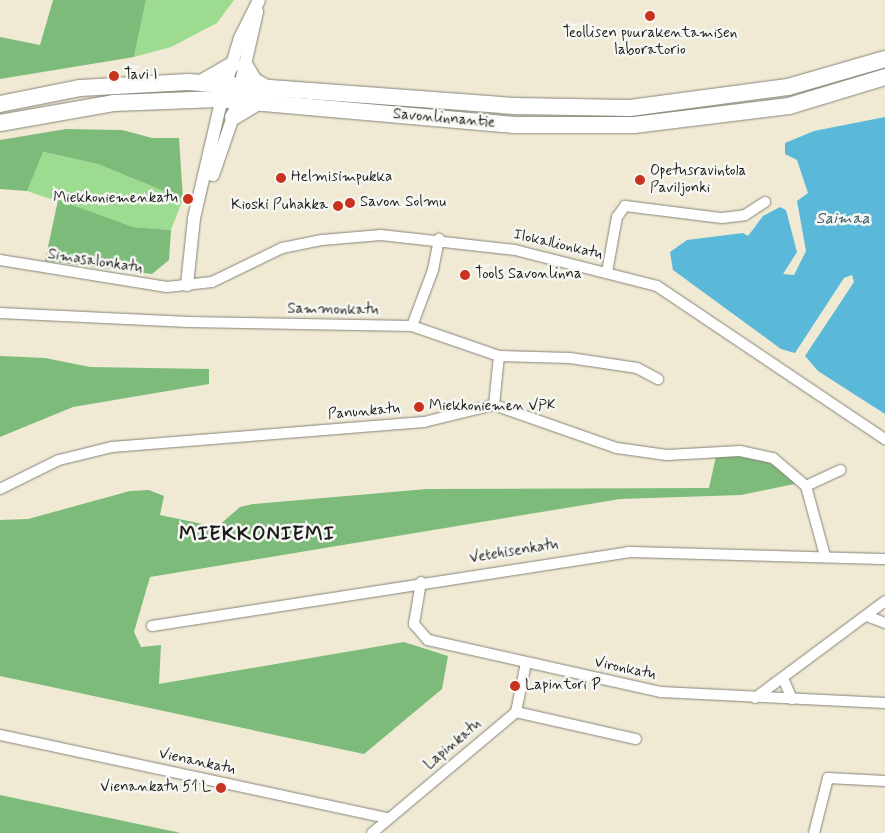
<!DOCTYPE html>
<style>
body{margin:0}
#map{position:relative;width:885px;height:833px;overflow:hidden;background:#f0ead5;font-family:Mynerve,sans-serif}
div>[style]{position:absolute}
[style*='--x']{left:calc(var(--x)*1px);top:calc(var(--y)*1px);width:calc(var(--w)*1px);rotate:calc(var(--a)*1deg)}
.green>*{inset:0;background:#9cdb90}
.forest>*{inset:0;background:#7dbb7a}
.water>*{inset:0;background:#5ab8d8}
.roads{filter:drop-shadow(0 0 1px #868378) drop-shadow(0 0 1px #868378)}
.minor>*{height:10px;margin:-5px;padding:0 5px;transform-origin:5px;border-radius:5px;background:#fff}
.tertiary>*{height:12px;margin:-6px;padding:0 6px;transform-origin:6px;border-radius:6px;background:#fff}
.trunk>*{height:16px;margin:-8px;padding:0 8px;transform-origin:8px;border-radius:8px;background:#fff}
.dots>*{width:14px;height:14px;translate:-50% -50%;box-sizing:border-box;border:2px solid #f6f6f2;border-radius:50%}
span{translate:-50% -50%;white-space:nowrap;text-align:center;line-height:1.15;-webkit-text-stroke:5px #f6f6f2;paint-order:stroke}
.poi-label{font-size:15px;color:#1c1c1c}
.left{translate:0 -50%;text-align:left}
.right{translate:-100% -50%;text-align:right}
.street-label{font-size:15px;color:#1c1c1c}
.water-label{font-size:16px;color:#355a67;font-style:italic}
.district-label{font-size:20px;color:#1c1c1c;font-weight:700;letter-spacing:1px}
</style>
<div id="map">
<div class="green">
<i style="clip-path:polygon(146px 0,234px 0,217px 23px,171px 47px,134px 57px)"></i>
<i style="clip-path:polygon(42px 152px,98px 164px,183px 199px,171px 230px,133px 227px,27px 191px)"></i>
</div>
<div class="forest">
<i style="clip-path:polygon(53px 0,146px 0,134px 57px,0 79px,0 37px,40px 45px)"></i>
<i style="clip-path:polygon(66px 129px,122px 130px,152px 138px,179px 138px,183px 199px,98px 164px,43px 152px,27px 191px,0 189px,0 140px)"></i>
<i style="clip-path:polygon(58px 200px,133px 227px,171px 230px,169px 260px,152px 274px,45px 261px)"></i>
<i style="clip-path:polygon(0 356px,45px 358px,90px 367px,209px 369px,209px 384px,73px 407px,0 437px)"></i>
<i style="clip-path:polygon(716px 456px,760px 456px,799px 483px,741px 495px,620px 499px,150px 577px,134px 632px,141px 647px,161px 645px,159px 684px,404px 642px,448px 656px,442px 689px,364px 754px,0 676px,0 520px,28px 519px,130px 491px,149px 490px,164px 496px,160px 515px,217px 527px,240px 507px,253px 504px,427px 489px,709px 488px)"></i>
<i style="clip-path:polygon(0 795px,181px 833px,0 833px)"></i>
</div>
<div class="water">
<i style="clip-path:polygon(885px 117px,885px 414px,818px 371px,805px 356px,854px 282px,852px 275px,844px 278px,795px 353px,781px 349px,673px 270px,670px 252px,687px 240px,743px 233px,748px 236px,763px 216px,780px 207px,786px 210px,797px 252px,783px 274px,794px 275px,806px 251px,797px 201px,808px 193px,797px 160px,785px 154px,785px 143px,814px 131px)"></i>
</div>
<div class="roads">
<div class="minor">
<i style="--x:0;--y:260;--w:169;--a:9.2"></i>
<i style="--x:167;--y:287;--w:45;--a:-6.3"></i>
<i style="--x:212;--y:282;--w:78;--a:-25.9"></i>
<i style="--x:282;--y:248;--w:41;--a:-11.3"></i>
<i style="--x:322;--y:240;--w:59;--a:-4.8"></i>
<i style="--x:381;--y:235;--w:135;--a:6.4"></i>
<i style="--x:515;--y:250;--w:146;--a:14.2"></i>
<i style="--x:657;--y:286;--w:275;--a:33.9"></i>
<i style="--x:607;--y:272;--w:56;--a:-79.7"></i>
<i style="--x:617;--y:217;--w:14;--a:-54"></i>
<i style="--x:625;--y:206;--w:98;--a:7.1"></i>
<i style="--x:722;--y:218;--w:23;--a:-7"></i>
<i style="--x:745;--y:215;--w:24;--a:-33"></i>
<i style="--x:0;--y:313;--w:189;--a:2.7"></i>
<i style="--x:189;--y:322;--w:223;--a:1"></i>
<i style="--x:412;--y:326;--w:92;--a:19"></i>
<i style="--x:499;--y:356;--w:71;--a:1.6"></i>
<i style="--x:570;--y:358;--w:68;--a:8.5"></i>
<i style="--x:637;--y:368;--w:24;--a:28"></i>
<i style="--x:412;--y:326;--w:60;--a:-69.4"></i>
<i style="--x:433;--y:270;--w:32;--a:-79"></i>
<i style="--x:494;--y:405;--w:49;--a:-84.2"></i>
<i style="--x:806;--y:486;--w:38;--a:-25"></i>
<i style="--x:0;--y:489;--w:66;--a:-26.2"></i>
<i style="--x:59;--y:460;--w:55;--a:-13.8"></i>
<i style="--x:112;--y:447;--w:313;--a:-4.6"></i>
<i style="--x:424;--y:422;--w:72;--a:-13.7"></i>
<i style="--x:494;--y:405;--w:130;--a:19.3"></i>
<i style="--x:617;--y:448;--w:50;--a:8"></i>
<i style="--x:667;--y:455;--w:73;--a:-3.1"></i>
<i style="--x:740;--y:451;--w:34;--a:12"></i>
<i style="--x:773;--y:458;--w:43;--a:40.3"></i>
<i style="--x:806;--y:486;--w:73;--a:74.8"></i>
<i style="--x:421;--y:582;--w:43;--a:99.5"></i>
<i style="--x:414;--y:624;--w:21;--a:49"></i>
<i style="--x:428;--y:640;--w:239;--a:12.6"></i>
<i style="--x:661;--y:692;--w:224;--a:2.8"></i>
<i style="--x:867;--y:616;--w:19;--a:21"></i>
<i style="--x:152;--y:626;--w:482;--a:-8.8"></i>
<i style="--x:628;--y:552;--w:257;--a:1.6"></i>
<i style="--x:783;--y:678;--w:23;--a:67"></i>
<i style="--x:755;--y:698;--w:162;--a:-36.7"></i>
<i style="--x:516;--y:712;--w:123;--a:12.7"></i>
<i style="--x:0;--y:735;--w:397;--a:12.1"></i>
<i style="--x:372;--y:833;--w:188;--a:-40"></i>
<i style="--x:516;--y:712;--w:50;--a:-78.5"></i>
<i style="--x:814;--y:833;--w:57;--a:-75.7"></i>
<i style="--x:828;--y:778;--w:57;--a:3"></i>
</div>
<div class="tertiary">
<i style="--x:229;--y:74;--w:38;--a:-73"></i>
<i style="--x:240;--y:38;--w:42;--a:-63.4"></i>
<i style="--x:213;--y:175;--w:61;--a:-71"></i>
<i style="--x:233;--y:117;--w:108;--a:-77.1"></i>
<i style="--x:187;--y:285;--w:67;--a:-84"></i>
<i style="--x:194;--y:218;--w:128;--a:-76.9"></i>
</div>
<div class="trunk">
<i style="--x:245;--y:66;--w:17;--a:59"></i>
<i style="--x:254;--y:81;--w:14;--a:30"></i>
<i style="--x:203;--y:82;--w:32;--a:-30"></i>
<i style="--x:0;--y:104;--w:82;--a:-11.3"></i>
<i style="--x:80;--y:88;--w:108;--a:-3.2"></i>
<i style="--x:188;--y:82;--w:327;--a:4.2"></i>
<i style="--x:514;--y:106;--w:116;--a:1"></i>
<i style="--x:630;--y:108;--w:159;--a:-7.6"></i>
<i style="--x:788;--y:87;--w:101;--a:-16.1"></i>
<i style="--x:233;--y:117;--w:27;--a:-31"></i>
<i style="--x:0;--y:123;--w:115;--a:-10"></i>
<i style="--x:113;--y:103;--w:105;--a:-2.2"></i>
<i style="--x:218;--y:99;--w:296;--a:5"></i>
<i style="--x:513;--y:125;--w:121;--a:0"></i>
<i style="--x:634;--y:125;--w:156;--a:-7"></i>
<i style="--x:789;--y:106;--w:100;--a:-16.8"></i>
</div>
</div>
<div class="dots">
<i style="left:650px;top:16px;background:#c8321e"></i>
<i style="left:114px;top:76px;background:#c8321e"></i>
<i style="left:281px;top:178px;background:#c8321e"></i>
<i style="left:640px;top:180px;background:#c8321e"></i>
<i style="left:188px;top:199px;background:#c8321e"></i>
<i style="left:350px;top:203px;background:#c8321e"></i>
<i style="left:338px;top:206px;background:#c8321e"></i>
<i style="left:465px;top:275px;background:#c8321e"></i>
<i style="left:419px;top:407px;background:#c8321e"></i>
<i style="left:515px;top:686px;background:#c8321e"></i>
<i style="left:221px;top:788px;background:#c8321e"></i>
</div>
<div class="poi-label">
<span style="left:650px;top:42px">Teollisen puurakentamisen<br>laboratorio</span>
<span class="left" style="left:124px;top:76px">Tavi I</span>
<span class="left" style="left:650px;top:180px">Opetusravintola<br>Paviljonki</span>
<span class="left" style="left:291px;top:178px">Helmisimpukka</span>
<span class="right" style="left:178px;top:199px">Miekkoniemenkatu</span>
<span class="left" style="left:360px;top:203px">Savon Solmu</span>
<span class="right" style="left:328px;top:206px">Kioski Puhakka</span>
<span class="left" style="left:475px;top:275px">Tools Savonlinna</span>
<span class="left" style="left:429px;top:407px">Miekkoniemen VPK</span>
<span class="left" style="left:525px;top:686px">Lapintori P</span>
<span class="right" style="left:211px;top:788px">Vienankatu 51 L</span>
</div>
<div class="street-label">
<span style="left:444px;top:119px;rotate:5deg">Savonlinnantie</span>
<span style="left:558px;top:245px;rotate:13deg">Ilokallionkatu</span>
<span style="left:95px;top:262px;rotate:9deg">Simasalonkatu</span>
<span style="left:333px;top:310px;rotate:1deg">Sammonkatu</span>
<span style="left:364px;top:412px;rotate:-5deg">Panunkatu</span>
<span style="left:514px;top:552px;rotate:-9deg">Vetehisenkatu</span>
<span style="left:625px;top:669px;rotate:12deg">Vironkatu</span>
<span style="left:453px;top:745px;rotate:-40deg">Lapinkatu</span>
<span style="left:197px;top:762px;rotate:12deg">Vienankatu</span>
</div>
<div class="water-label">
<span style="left:843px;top:219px">Saimaa</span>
</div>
<div class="district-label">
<span style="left:257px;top:534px">MIEKKONIEMI</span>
</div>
</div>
